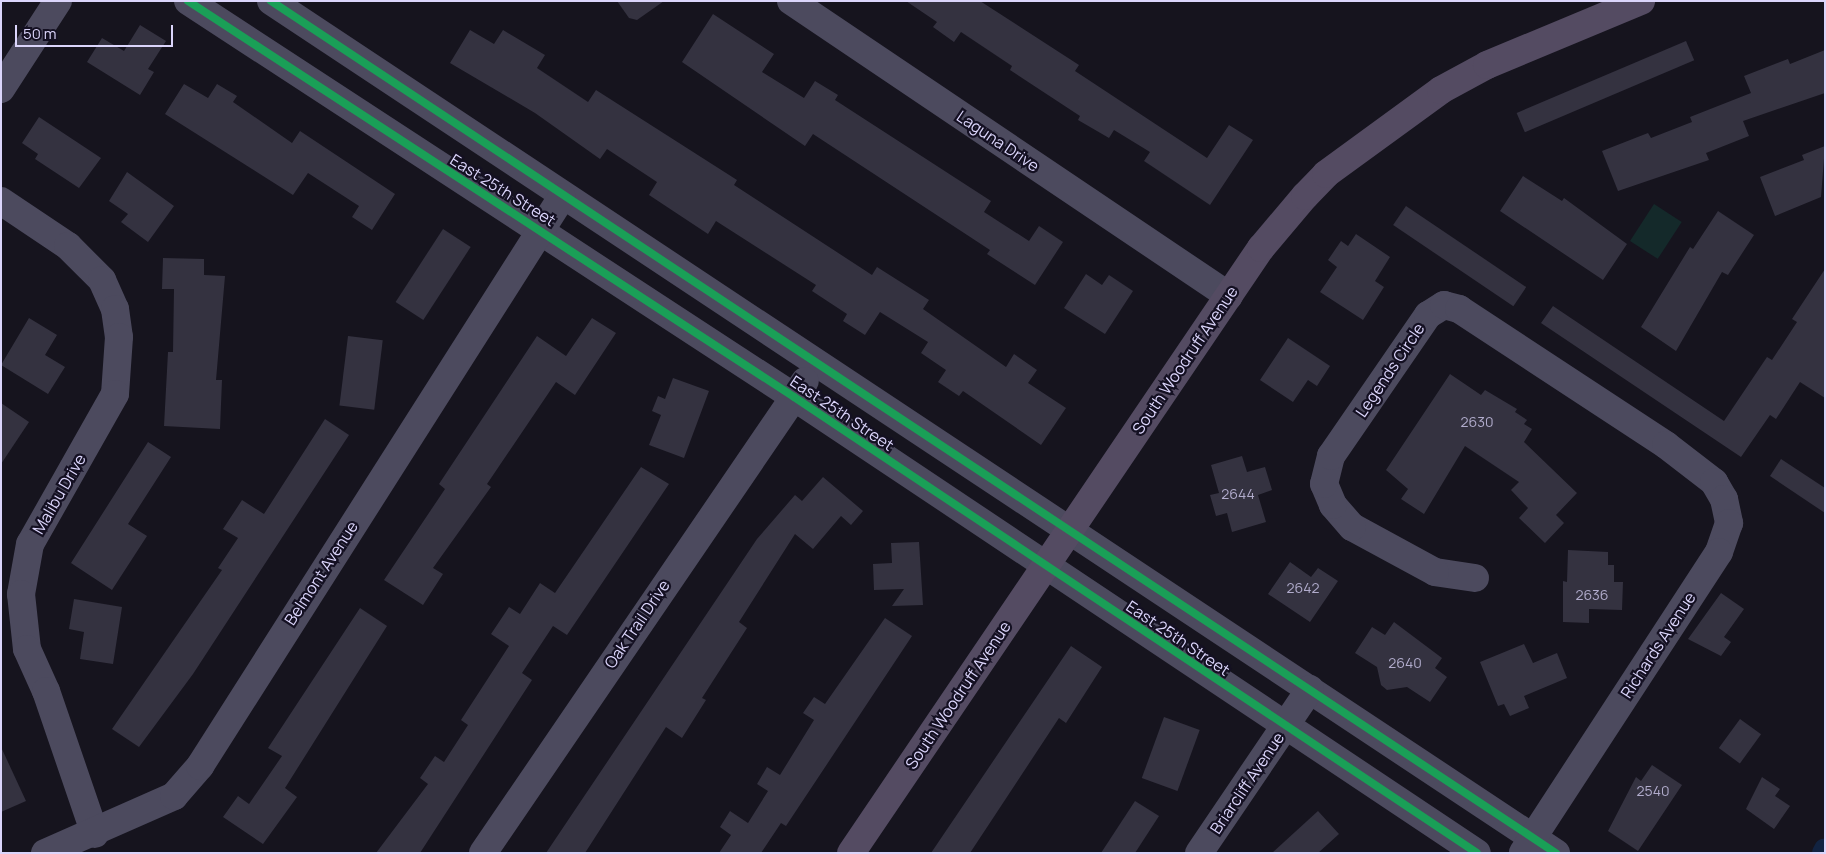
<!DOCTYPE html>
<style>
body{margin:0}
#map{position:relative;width:1826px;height:854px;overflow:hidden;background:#16141e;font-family:Manrope,sans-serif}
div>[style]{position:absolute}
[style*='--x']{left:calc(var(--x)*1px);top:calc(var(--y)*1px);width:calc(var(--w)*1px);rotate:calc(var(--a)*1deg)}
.green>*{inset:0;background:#14292a;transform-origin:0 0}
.canal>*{height:22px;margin:-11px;padding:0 11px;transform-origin:11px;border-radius:11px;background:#122341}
.building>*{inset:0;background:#343240;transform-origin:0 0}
.minor>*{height:28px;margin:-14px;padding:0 14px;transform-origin:14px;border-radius:14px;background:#4c4a5e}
.major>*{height:28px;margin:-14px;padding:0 14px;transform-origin:14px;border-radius:14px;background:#544b62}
.cycleway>*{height:8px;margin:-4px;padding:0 4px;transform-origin:4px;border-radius:4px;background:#1a9f57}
span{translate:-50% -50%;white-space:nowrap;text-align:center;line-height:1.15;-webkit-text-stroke:4.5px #141022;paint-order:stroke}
.number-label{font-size:14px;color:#b1accc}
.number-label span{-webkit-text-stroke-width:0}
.street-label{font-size:16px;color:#dbd5fb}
.frame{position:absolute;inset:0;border:2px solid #dbd5fb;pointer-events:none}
.scale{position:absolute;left:15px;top:25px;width:158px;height:22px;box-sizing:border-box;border:2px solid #dbd5fb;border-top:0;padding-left:6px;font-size:15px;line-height:18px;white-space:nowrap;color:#dbd5fb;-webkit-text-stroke:4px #141022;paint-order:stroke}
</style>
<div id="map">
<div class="green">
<i style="left:1654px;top:204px;width:33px;height:44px;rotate:33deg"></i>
</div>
<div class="canal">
<i style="--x:1823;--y:853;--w:4;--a:-63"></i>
</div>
<div class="building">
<i style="clip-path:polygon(617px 1px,664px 1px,637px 20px,629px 18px)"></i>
<i style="clip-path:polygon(906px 1px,980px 1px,1079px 65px,1075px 71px,1207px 158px,1229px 125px,1253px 140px,1210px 205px,1144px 161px,1150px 152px,1114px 130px,1109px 138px,1078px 120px,1080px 116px,1010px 70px,1012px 66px,961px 32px,954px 42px,933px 27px,937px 22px)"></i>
<i style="clip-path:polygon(713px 14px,774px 54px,762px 72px,804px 98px,815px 81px,838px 95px,835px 100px,991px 201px,984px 212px,1029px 241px,1039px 226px,1063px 242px,1035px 285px,987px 254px,990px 250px,813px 134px,805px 146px,682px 62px)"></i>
<i style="clip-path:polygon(140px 25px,166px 41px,148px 69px,154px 72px,140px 95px,87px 62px,102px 38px,124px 51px)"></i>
<i style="clip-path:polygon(470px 30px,494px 44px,503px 30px,545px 55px,537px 68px,588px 102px,596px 90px,737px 180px,734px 185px,872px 275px,877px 267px,929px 300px,923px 309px,1006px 367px,1014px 354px,1037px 370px,1028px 383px,1066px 408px,1041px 445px,963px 391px,959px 396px,938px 382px,946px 370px,921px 353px,928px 342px,880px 312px,865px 335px,843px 321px,847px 314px,812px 291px,816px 285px,716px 221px,708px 234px,649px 195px,657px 182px,607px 149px,600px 159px,535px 113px,450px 63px)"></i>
<i style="left:1686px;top:41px;width:21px;height:184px;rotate:67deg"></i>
<i style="clip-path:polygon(1825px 50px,1825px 93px,1743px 121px,1749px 136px,1706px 153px,1709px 160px,1618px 191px,1602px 151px,1648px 133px,1651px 138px,1692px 122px,1690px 117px,1751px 93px,1744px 76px,1788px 59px,1790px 64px)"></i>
<i style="clip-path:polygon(184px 84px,208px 98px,217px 84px,237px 96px,233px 102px,292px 143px,300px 131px,395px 194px,372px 230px,352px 217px,359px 206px,308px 173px,293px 195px,165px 114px)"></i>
<i style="clip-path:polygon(39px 117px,101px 158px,79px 188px,35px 159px,38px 154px,22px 143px)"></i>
<i style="clip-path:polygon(1825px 146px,1821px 197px,1775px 216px,1760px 177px,1804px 160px,1802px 155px)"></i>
<i style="clip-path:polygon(127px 172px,174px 206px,148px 242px,121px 222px,128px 214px,109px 201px)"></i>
<i style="clip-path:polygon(1523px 176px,1562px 201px,1564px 198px,1627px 244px,1603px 280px,1500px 211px)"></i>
<i style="left:1406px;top:206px;width:145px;height:23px;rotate:34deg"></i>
<i style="clip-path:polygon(1718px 211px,1754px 235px,1728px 275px,1722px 272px,1676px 351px,1641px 327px,1690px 247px,1693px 249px)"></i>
<i style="left:443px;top:229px;width:33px;height:87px;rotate:33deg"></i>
<i style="clip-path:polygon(1356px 234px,1390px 257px,1375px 281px,1384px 287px,1363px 320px,1320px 292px,1337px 267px,1328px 260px,1341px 241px,1348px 246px)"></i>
<i style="clip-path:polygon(163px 258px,204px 259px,204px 275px,225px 276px,216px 380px,222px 380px,220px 429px,164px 426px,168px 352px,173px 352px,174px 289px,162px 289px)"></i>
<i style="clip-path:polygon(1825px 269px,1825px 398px,1800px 382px,1776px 419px,1770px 415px,1741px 457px,1541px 323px,1553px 306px,1724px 421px,1767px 357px,1772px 360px,1797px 322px,1792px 319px)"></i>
<i style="clip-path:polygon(1086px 274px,1102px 285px,1109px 275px,1133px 291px,1105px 334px,1064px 308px)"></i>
<i style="clip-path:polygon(29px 318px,57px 335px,45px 355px,65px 367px,48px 394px,1px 365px)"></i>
<i style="clip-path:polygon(592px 318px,616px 333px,575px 395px,556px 382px,487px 484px,491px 487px,433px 568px,443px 574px,423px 605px,384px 580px,445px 489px,439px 484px,537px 336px,566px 356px)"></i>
<i style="left:348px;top:336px;width:35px;height:70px;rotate:7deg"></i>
<i style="clip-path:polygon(1288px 338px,1330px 366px,1317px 386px,1308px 380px,1293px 402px,1260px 380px)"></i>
<i style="clip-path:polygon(1450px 374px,1481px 395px,1485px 390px,1517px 409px,1515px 412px,1527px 420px,1524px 424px,1532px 429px,1524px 442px,1577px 493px,1556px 515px,1564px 523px,1545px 543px,1519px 518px,1528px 508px,1511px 490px,1519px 482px,1465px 446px,1424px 514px,1401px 499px,1408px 489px,1386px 470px)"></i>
<i style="clip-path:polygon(673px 378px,709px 391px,684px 458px,649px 445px,661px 415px,652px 411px,658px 396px,665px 399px)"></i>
<i style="clip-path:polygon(1px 403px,29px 422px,1px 464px)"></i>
<i style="clip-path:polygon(325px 419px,349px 435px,193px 674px,139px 747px,112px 729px,222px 570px,218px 568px,238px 538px,223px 529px,242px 500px,264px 514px)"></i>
<i style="clip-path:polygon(148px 442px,171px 457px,128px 524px,147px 536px,112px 590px,71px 563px)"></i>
<i style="clip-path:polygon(1242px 456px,1247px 472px,1265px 467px,1272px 490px,1258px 495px,1266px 522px,1232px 532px,1227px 513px,1216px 516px,1210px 495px,1219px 493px,1211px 465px)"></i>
<i style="clip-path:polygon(1781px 459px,1825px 488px,1825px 513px,1770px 476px)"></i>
<i style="clip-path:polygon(641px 467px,669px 484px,567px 635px,553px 626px,522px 673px,532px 680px,420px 853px,376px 853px,428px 784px,420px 778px,435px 756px,444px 762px,468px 725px,461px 720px,509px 646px,491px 634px,509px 607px,520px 614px,540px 583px,555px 593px)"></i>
<i style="clip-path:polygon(823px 477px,863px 511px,851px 525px,841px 516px,813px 549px,795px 534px,739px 622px,747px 628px,702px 698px,706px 700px,682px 738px,666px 727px,585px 853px,546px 853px,757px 539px,795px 495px,802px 501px)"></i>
<i style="clip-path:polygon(919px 542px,923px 605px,892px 606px,904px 589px,874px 590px,873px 564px,892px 563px,891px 543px)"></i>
<i style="clip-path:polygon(1568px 550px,1608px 552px,1608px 565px,1614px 565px,1614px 582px,1623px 582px,1622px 610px,1589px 609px,1589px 623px,1563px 622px,1563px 581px,1567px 582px)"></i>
<i style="clip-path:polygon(1290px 562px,1311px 577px,1318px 568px,1338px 581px,1310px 622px,1268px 594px)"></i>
<i style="clip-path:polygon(1721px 593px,1744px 609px,1724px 637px,1731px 642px,1721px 656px,1688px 639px)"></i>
<i style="clip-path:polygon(74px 599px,122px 607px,113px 664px,80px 659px,84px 632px,69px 629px)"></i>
<i style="clip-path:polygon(360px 608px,387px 626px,285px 788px,297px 797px,263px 844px,223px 817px,238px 796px,249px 804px,282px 756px,268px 748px)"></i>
<i style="clip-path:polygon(885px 618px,912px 636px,786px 826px,781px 823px,761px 853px,719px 853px,731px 835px,720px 827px,730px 811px,748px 823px,768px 791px,757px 784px,767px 767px,780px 775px,814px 720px,803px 713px,814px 697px,825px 704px)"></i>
<i style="clip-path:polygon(1394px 622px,1442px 658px,1435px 668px,1447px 677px,1430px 702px,1407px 687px,1387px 690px,1381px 685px,1377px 667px,1355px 653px,1372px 627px,1385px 635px)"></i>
<i style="clip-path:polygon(1524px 644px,1533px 663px,1557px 653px,1567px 678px,1524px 696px,1529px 708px,1510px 716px,1504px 704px,1498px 706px,1480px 662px)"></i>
<i style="clip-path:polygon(1071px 646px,1102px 667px,1066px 723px,1059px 718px,970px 853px,931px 853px)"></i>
<i style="left:1164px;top:717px;width:38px;height:65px;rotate:20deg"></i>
<i style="left:1740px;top:719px;width:26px;height:36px;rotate:36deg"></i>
<i style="clip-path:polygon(1px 747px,26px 801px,1px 812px)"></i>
<i style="clip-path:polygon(1652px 765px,1682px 785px,1638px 851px,1608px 831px,1636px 777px,1641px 781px)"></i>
<i style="clip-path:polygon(1762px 777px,1780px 789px,1775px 796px,1790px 806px,1774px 829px,1746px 809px)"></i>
<i style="clip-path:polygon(1135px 801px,1159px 816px,1135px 853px,1101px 853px)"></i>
<i style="clip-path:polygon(1318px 811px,1339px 834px,1318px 853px,1272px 853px)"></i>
</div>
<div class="minor">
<i style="--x:188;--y:1;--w:724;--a:33.16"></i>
<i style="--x:794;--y:397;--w:821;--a:33.73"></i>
<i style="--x:271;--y:1;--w:1542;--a:33.55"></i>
<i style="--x:791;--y:1;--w:528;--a:33.96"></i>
<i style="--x:1;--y:89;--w:105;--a:-57.1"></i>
<i style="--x:1;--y:201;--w:81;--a:33.9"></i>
<i style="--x:68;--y:246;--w:48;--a:45"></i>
<i style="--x:102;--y:280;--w:32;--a:66"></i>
<i style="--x:115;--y:309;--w:28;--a:82"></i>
<i style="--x:119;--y:337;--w:57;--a:94"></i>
<i style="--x:115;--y:394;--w:172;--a:119.5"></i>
<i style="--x:30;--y:544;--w:51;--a:100.2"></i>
<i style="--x:21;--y:594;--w:55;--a:83.8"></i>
<i style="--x:27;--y:649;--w:46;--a:65.7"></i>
<i style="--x:46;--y:691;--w:151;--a:71.1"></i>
<i style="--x:1475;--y:578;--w:40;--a:-171.5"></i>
<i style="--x:1435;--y:572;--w:94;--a:-151.5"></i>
<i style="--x:1352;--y:527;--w:29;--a:-131"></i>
<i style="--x:1333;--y:505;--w:23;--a:-113"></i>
<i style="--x:1324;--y:484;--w:29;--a:-76"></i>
<i style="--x:1331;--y:456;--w:171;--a:-55.5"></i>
<i style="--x:1428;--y:315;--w:19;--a:-32"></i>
<i style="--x:1444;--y:305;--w:16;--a:15"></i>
<i style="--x:1459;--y:309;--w:248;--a:33.3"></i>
<i style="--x:1666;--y:445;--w:61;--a:37.6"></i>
<i style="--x:1714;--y:482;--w:20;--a:60"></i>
<i style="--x:1724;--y:499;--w:25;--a:78"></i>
<i style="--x:1729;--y:523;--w:31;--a:109"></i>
<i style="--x:1719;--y:552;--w:359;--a:123.1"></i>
<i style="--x:45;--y:853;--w:141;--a:-23.8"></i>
<i style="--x:174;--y:796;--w:40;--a:-49"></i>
<i style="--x:200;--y:766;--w:674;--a:-57.54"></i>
<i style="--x:483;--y:853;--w:571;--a:-55.7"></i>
<i style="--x:1199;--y:853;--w:198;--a:-55.9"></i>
</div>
<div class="major">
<i style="--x:851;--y:853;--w:731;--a:-55.88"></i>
<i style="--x:1261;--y:248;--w:68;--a:-49.8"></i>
<i style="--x:1305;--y:196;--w:30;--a:-46"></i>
<i style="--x:1326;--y:174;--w:142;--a:-36.1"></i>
<i style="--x:1441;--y:90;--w:52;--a:-28.5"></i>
<i style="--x:1487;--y:65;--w:167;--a:-22.6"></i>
</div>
<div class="cycleway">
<i style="--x:188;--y:1;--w:724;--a:33.16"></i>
<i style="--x:794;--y:397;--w:821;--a:33.73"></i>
<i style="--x:271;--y:1;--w:1542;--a:33.55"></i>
</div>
<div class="number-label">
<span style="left:1477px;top:422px">2630</span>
<span style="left:1238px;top:494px">2644</span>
<span style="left:1303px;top:588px">2642</span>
<span style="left:1592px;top:595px">2636</span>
<span style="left:1405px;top:663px">2640</span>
<span style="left:1653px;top:791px">2540</span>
</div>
<div class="street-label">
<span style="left:998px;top:141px;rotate:34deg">Laguna Drive</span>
<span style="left:503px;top:190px;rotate:32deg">East 25th Street</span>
<span style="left:1185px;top:360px;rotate:-56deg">South Woodruff Avenue</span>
<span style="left:1390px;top:370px;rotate:-56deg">Legends Circle</span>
<span style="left:842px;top:413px;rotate:34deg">East 25th Street</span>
<span style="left:59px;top:494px;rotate:-60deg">Malibu Drive</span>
<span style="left:321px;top:573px;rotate:-57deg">Belmont Avenue</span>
<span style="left:637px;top:624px;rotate:-56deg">Oak Trail Drive</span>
<span style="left:1178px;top:638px;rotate:34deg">East 25th Street</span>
<span style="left:1658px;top:645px;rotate:-57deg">Richards Avenue</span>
<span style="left:958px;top:695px;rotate:-56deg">South Woodruff Avenue</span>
<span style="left:1247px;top:783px;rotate:-56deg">Briarcliff Avenue</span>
</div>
<div class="frame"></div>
<div class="scale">50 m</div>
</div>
